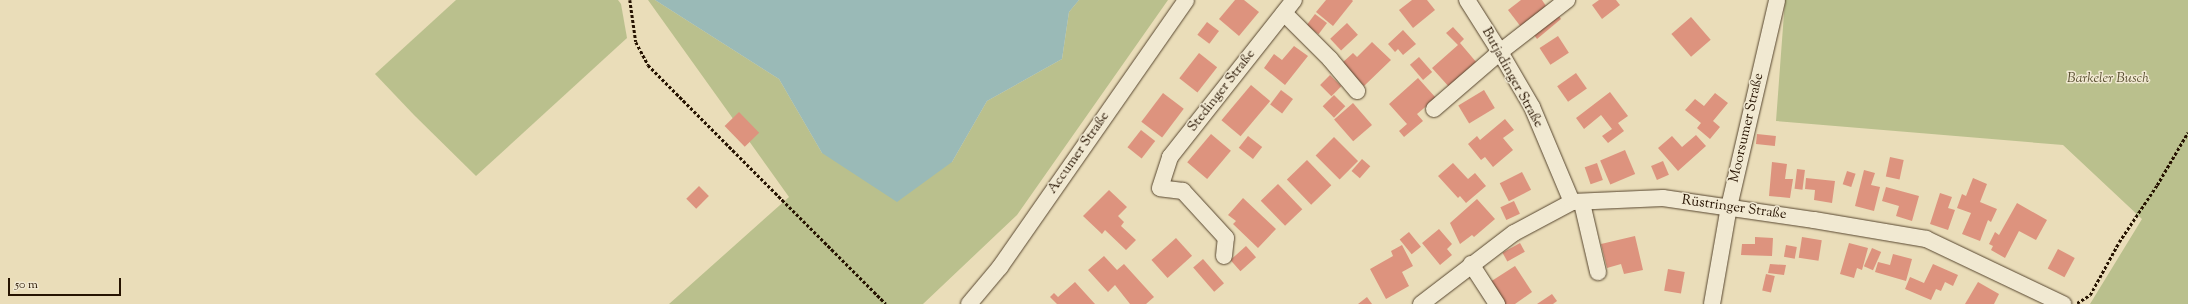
<!DOCTYPE html>
<meta charset="utf-8">
<style>
body{margin:0}
#map{position:relative;width:2188px;height:304px;overflow:hidden;background:#eaddb9;font-family:"Sorts Mill Goudy",serif}
div>[style]{position:absolute}
[style*='--x']{left:calc(var(--x)*1px);top:calc(var(--y)*1px);width:calc(var(--w)*1px);rotate:calc(var(--a)*1deg)}
.green>*{inset:0;background:#bac08d}
.water>*{inset:0;background:#9abab7}
.building>*{inset:0;background:#dd937e;transform-origin:0 0}
.path>*{height:2.5px;margin-top:-1.25px;transform-origin:0;background:repeating-linear-gradient(90deg,#261301 0 3px,transparent 0 5px)}
.roads{filter:drop-shadow(0 0 1px #57462f) drop-shadow(0 0 1px #57462f)}
.minor>*{height:16px;margin:-8px;padding:0 8px;transform-origin:8px;border-radius:8px;background:#f1e9d2}
span{translate:-50% -50%;white-space:nowrap;text-align:center;line-height:1.15;-webkit-text-stroke:3px #f1e9d2;paint-order:stroke}
.street-label{font-size:14px;color:#261301}
.park-label{font-size:14px;color:#5a5032;font-style:italic}
.scale{position:absolute;left:8px;top:278px;width:113px;height:18px;box-sizing:border-box;border:2px solid #261301;border-top:0;padding-left:5px;font-size:12px;line-height:14px;white-space:nowrap;color:#261301;-webkit-text-stroke:3px #f1e9d2;paint-order:stroke}
</style>
<div id="map">
<div class="green">
<i style="clip-path:polygon(456px 0,618px 0,621px 4px,627px 38px,476px 176px,414px 115px,375px 74px)"></i>
<i style="clip-path:polygon(648px 0,655px 0,779px 79px,822px 153px,952px 162px,987px 101px,1062px 59px,1069px 12px,1079px 0,1168px 0,1017px 215px,923px 304px,669px 304px,789px 197px)"></i>
<i style="clip-path:polygon(1785px 0,2188px 0,2188px 304px,2090px 304px,2142px 219px,2063px 145px,1776px 121px)"></i>
</div>
<div class="water">
<i style="clip-path:polygon(655px 0,1079px 0,1069px 12px,1062px 59px,987px 101px,952px 162px,897px 202px,822px 153px,779px 79px)"></i>
</div>
<div class="building">
<i style="clip-path:polygon(1235px 0,1244px 0,1259px 12px,1239px 36px,1219px 19px)"></i>
<i style="clip-path:polygon(1326px 0,1352px 0,1353px 1px,1333px 26px,1316px 12px)"></i>
<i style="clip-path:polygon(1412px 0,1427px 0,1435px 10px,1413px 28px,1399px 10px)"></i>
<i style="clip-path:polygon(1521px 0,1542px 0,1546px 6px,1521px 27px,1508px 10px)"></i>
<i style="clip-path:polygon(1599px 0,1616px 0,1620px 5px,1602px 19px,1592px 5px)"></i>
<i style="clip-path:polygon(1557px 13px,1561px 19px,1537px 39px,1532px 32px)"></i>
<i style="left:1315px;top:14px;width:15px;height:14px;rotate:37deg"></i>
<i style="left:1691px;top:17px;width:30px;height:26px;rotate:49deg"></i>
<i style="left:1207px;top:22px;width:15px;height:16px;rotate:37deg"></i>
<i style="left:1347px;top:23px;width:16px;height:23px;rotate:47deg"></i>
<i style="clip-path:polygon(1453px 27px,1464px 39px,1460px 43px,1477px 63px,1450px 88px,1432px 68px,1458px 45px,1446px 33px)"></i>
<i style="clip-path:polygon(1403px 30px,1416px 44px,1403px 55px,1398px 49px,1395px 52px,1388px 44px)"></i>
<i style="left:1558px;top:36px;width:20px;height:22px;rotate:57deg"></i>
<i style="clip-path:polygon(1372px 42px,1391px 60px,1364px 86px,1342px 63px,1353px 53px,1357px 57px)"></i>
<i style="clip-path:polygon(1294px 46px,1308px 56px,1285px 85px,1264px 68px,1274px 54px,1282px 60px)"></i>
<i style="left:1199px;top:53px;width:23px;height:32px;rotate:38deg"></i>
<i style="left:1419px;top:57px;width:20px;height:12px;rotate:49deg"></i>
<i style="left:1576px;top:73px;width:19px;height:23px;rotate:55deg"></i>
<i style="left:1330px;top:75px;width:16px;height:14px;rotate:45deg"></i>
<i style="clip-path:polygon(1418px 78px,1436px 98px,1417px 114px,1423px 121px,1404px 137px,1399px 131px,1407px 124px,1389px 104px)"></i>
<i style="left:1251px;top:85px;width:25px;height:46px;rotate:40deg"></i>
<i style="left:1281px;top:90px;width:15px;height:18px;rotate:37deg"></i>
<i style="left:1484px;top:90px;width:21px;height:30px;rotate:59deg"></i>
<i style="clip-path:polygon(1610px 92px,1628px 116px,1618px 123px,1624px 131px,1608px 143px,1602px 136px,1612px 129px,1601px 115px,1584px 129px,1576px 118px)"></i>
<i style="left:1163px;top:93px;width:26px;height:36px;rotate:37deg"></i>
<i style="clip-path:polygon(1715px 93px,1728px 103px,1713px 121px,1720px 127px,1710px 139px,1697px 128px,1701px 123px,1685px 110px,1695px 99px,1704px 106px)"></i>
<i style="left:1334px;top:95px;width:16px;height:16px;rotate:45deg"></i>
<i style="left:1353px;top:103px;width:29px;height:25px;rotate:49deg"></i>
<i style="left:739px;top:112px;width:29px;height:20px;rotate:46deg"></i>
<i style="clip-path:polygon(1505px 119px,1514px 130px,1503px 138px,1513px 150px,1493px 167px,1485px 157px,1481px 160px,1468px 144px,1477px 136px,1480px 140px)"></i>
<i style="left:1141px;top:130px;width:18px;height:22px;rotate:38deg"></i>
<i style="left:1211px;top:134px;width:26px;height:37px;rotate:40deg"></i>
<i style="left:1757px;top:134px;width:19px;height:10px;rotate:6deg"></i>
<i style="clip-path:polygon(1696px 135px,1706px 146px,1678px 171px,1658px 148px,1672px 136px,1682px 147px)"></i>
<i style="left:1248px;top:136px;width:18px;height:15px;rotate:38deg"></i>
<i style="left:1334px;top:137px;width:34px;height:26px;rotate:45deg"></i>
<i style="left:1625px;top:150px;width:26px;height:27px;rotate:67deg"></i>
<i style="left:1890px;top:157px;width:14px;height:20px;rotate:12deg"></i>
<i style="left:1362px;top:159px;width:11px;height:16px;rotate:41deg"></i>
<i style="left:1307px;top:160px;width:35px;height:28px;rotate:46deg"></i>
<i style="left:1663px;top:161px;width:15px;height:13px;rotate:67deg"></i>
<i style="clip-path:polygon(1772px 162px,1787px 164px,1785px 179px,1793px 179px,1790px 198px,1769px 196px)"></i>
<i style="clip-path:polygon(1453px 163px,1468px 179px,1475px 173px,1486px 186px,1466px 203px,1460px 196px,1458px 198px,1438px 176px)"></i>
<i style="left:1597px;top:163px;width:18px;height:13px;rotate:71deg"></i>
<i style="left:1797px;top:169px;width:8px;height:20px;rotate:7deg"></i>
<i style="clip-path:polygon(1864px 170px,1875px 173px,1871px 185px,1880px 187px,1874px 211px,1855px 206px)"></i>
<i style="left:1847px;top:171px;width:9px;height:14px;rotate:18deg"></i>
<i style="left:1522px;top:172px;width:20px;height:25px;rotate:63deg"></i>
<i style="clip-path:polygon(1806px 178px,1835px 181px,1832px 203px,1814px 200px,1815px 190px,1805px 189px)"></i>
<i style="clip-path:polygon(1973px 178px,1987px 184px,1980px 202px,1997px 209px,1991px 222px,1988px 220px,1980px 241px,1962px 234px,1971px 213px,1957px 208px,1962px 194px,1966px 196px)"></i>
<i style="left:1278px;top:184px;width:35px;height:24px;rotate:46deg"></i>
<i style="left:699px;top:186px;width:14px;height:18px;rotate:45deg"></i>
<i style="clip-path:polygon(1886px 187px,1919px 196px,1912px 221px,1896px 216px,1899px 206px,1882px 201px)"></i>
<i style="clip-path:polygon(1109px 190px,1127px 207px,1118px 216px,1124px 222px,1121px 226px,1136px 240px,1126px 250px,1105px 230px,1102px 234px,1083px 216px)"></i>
<i style="clip-path:polygon(1940px 193px,1952px 197px,1948px 208px,1955px 210px,1948px 230px,1930px 224px)"></i>
<i style="clip-path:polygon(1243px 198px,1276px 229px,1258px 248px,1233px 224px,1236px 221px,1228px 215px)"></i>
<i style="clip-path:polygon(1477px 199px,1495px 219px,1474px 237px,1472px 235px,1460px 244px,1450px 223px)"></i>
<i style="left:1514px;top:201px;width:14px;height:15px;rotate:65deg"></i>
<i style="clip-path:polygon(2017px 203px,2047px 220px,2036px 240px,2019px 231px,2005px 258px,1991px 250px,1993px 246px,1989px 244px,1995px 232px,1999px 235px)"></i>
<i style="clip-path:polygon(1439px 229px,1452px 244px,1447px 249px,1452px 255px,1440px 265px,1422px 243px)"></i>
<i style="left:1409px;top:232px;width:19px;height:12px;rotate:51deg"></i>
<i style="clip-path:polygon(1635px 236px,1643px 270px,1624px 274px,1621px 264px,1607px 268px,1601px 244px)"></i>
<i style="clip-path:polygon(1755px 237px,1773px 238px,1772px 256px,1741px 255px,1742px 244px,1755px 244px)"></i>
<i style="left:1802px;top:237px;width:20px;height:21px;rotate:9deg"></i>
<i style="left:1176px;top:238px;width:24px;height:33px;rotate:48deg"></i>
<i style="left:1520px;top:243px;width:10px;height:20px;rotate:61deg"></i>
<i style="clip-path:polygon(1849px 243px,1868px 248px,1862px 270px,1857px 268px,1854px 278px,1840px 274px)"></i>
<i style="clip-path:polygon(1402px 245px,1413px 266px,1402px 272px,1409px 286px,1386px 299px,1370px 269px,1393px 256px,1391px 251px)"></i>
<i style="left:1786px;top:245px;width:11px;height:12px;rotate:10deg"></i>
<i style="left:1246px;top:246px;width:15px;height:21px;rotate:48deg"></i>
<i style="left:1872px;top:248px;width:10px;height:20px;rotate:24deg"></i>
<i style="left:2058px;top:249px;width:19px;height:22px;rotate:28deg"></i>
<i style="clip-path:polygon(1893px 254px,1912px 259px,1906px 281px,1875px 272px,1878px 262px,1890px 265px)"></i>
<i style="clip-path:polygon(1104px 256px,1117px 270px,1124px 264px,1154px 297px,1146px 304px,1130px 304px,1115px 285px,1108px 292px,1088px 270px)"></i>
<i style="left:1203px;top:259px;width:32px;height:13px;rotate:49deg"></i>
<i style="clip-path:polygon(1770px 264px,1786px 265px,1784px 275px,1768px 273px)"></i>
<i style="clip-path:polygon(1933px 264px,1958px 275px,1953px 286px,1945px 282px,1941px 291px,1936px 289px,1931px 300px,1905px 289px,1910px 277px,1924px 283px)"></i>
<i style="clip-path:polygon(1515px 266px,1532px 292px,1515px 304px,1504px 304px,1490px 282px)"></i>
<i style="left:1668px;top:269px;width:17px;height:22px;rotate:10deg"></i>
<i style="left:1766px;top:274px;width:9px;height:17px;rotate:13deg"></i>
<i style="clip-path:polygon(1075px 282px,1095px 304px,1057px 304px,1050px 297px,1054px 293px,1058px 297px)"></i>
<i style="clip-path:polygon(1978px 282px,1999px 294px,1994px 304px,1965px 304px)"></i>
<i style="clip-path:polygon(1552px 294px,1557px 301px,1553px 304px,1537px 304px)"></i>
<i style="clip-path:polygon(1367px 297px,1372px 304px,1358px 304px)"></i>
</div>
<div class="path">
<i style="--x:630;--y:0;--w:42;--a:81.9"></i>
<i style="--x:636;--y:42;--w:26;--a:62"></i>
<i style="--x:648;--y:65;--w:337;--a:45.1"></i>
<i style="--x:2077;--y:303;--w:15;--a:-32"></i>
<i style="--x:2090;--y:295;--w:60;--a:-61.3"></i>
<i style="--x:2119;--y:242;--w:69;--a:-56.3"></i>
<i style="--x:2157;--y:185;--w:61;--a:-59.7"></i>
</div>
<div class="roads">
<div class="minor">
<i style="--x:1467;--y:0;--w:62;--a:57.6"></i>
<i style="--x:1500;--y:52;--w:64;--a:59.8"></i>
<i style="--x:1532;--y:107;--w:103;--a:67.2"></i>
<i style="--x:1284;--y:13;--w:65;--a:45"></i>
<i style="--x:1330;--y:59;--w:42;--a:49.8"></i>
<i style="--x:1434;--y:109;--w:87;--a:-40.8"></i>
<i style="--x:1500;--y:52;--w:85;--a:-37.8"></i>
<i style="--x:1582;--y:203;--w:71;--a:76.9"></i>
<i style="--x:1224;--y:256;--w:18;--a:-84"></i>
<i style="--x:1226;--y:238;--w:64;--a:-132.5"></i>
<i style="--x:1183;--y:191;--w:23;--a:-173"></i>
<i style="--x:1160;--y:188;--w:33;--a:-72"></i>
<i style="--x:1170;--y:157;--w:200;--a:-51.7"></i>
<i style="--x:1471;--y:264;--w:48;--a:57"></i>
<i style="--x:969;--y:304;--w:48;--a:-50"></i>
<i style="--x:1000;--y:267;--w:325;--a:-55.1"></i>
<i style="--x:1421;--y:304;--w:117;--a:-37.4"></i>
<i style="--x:1514;--y:233;--w:66;--a:-28.1"></i>
<i style="--x:1572;--y:202;--w:91;--a:-2.5"></i>
<i style="--x:1663;--y:198;--w:153;--a:8.3"></i>
<i style="--x:1814;--y:220;--w:114;--a:9.6"></i>
<i style="--x:1926;--y:239;--w:152;--a:25.4"></i>
<i style="--x:1712;--y:304;--w:98;--a:-80.1"></i>
<i style="--x:1729;--y:207;--w:212;--a:-76.9"></i>
</div>
</div>
<div class="street-label">
<span style="left:1512px;top:78px;rotate:61deg">Butjadinger Straße</span>
<span style="left:1222px;top:91px;rotate:-52deg">Stedinger Straße</span>
<span style="left:1747px;top:128px;rotate:-77deg">Moorsumer Straße</span>
<span style="left:1079px;top:153px;rotate:-55deg">Accumer Straße</span>
<span style="left:1734px;top:208px;rotate:8deg">Rüstringer Straße</span>
</div>
<div class="park-label">
<span style="left:2108px;top:79px">Barkeler Busch</span>
</div>
<div class="scale">50 m</div>
</div>
